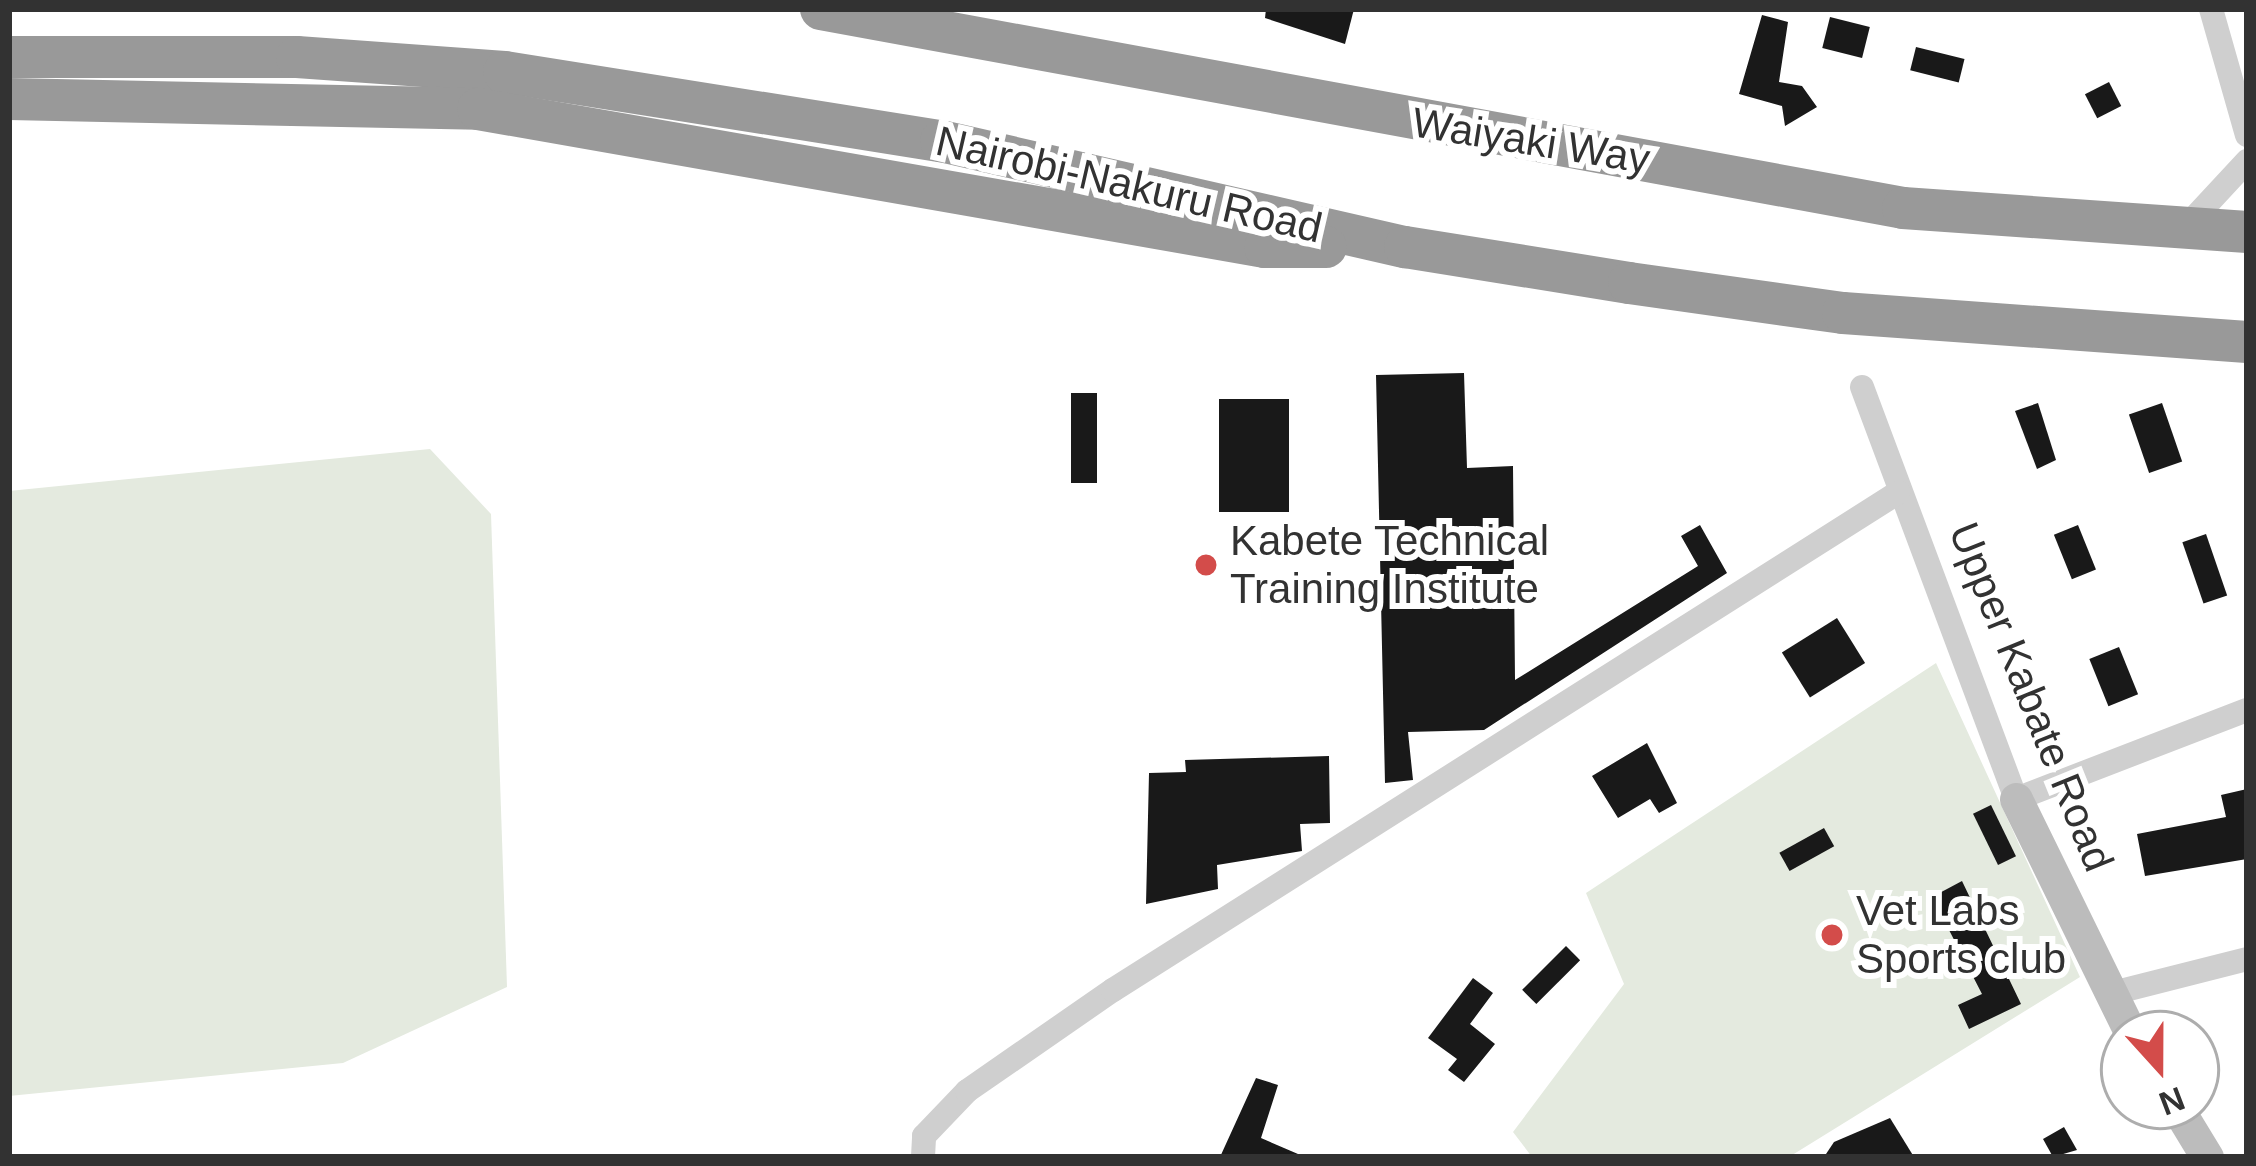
<!DOCTYPE html>
<style>
body{margin:0}
#map{position:relative;width:2256px;height:1166px;overflow:hidden;background:#fff;font-family:Helvetica,sans-serif}
div>[style]{position:absolute}
[style*='--x']{left:calc(var(--x)*1px);top:calc(var(--y)*1px);width:calc(var(--w)*1px);rotate:calc(var(--a)*1deg)}
.green>*{inset:0;background:#e4eadf}
.building>*{inset:0;background:#191919;transform-origin:0 0}
.street>*{height:24px;margin:-12px;padding:0 12px;transform-origin:12px;border-radius:12px;background:#cfcfcf}
.secondary>*{height:33px;margin:-16.5px;padding:0 16.5px;transform-origin:16.5px;border-radius:16.5px;background:#bcbcbc}
.highway>*{height:42px;margin:-21px;padding:0 21px;transform-origin:21px;border-radius:21px;background:#999}
.dots>*{width:33px;height:33px;translate:-50% -50%;box-sizing:border-box;border:6px solid #fff;border-radius:50%}
span{translate:-50% -50%;white-space:nowrap;text-align:center;line-height:1.15;-webkit-text-stroke:12px #fff;paint-order:stroke}
.street-label{font-size:42px;color:#323232}
.poi-label{font-size:42px;color:#323232}
.left{translate:0 -50%;text-align:left}
.frame{position:absolute;inset:0;border:12px solid #323232;pointer-events:none}
.north{position:absolute;left:2100px;top:1010px;width:120px;height:120px;box-sizing:border-box;background:#fff;border:3px solid #adadad;border-radius:50%;rotate:159deg;font-size:33px;font-weight:700;line-height:48px;text-align:center;color:#323232}
.north::after{content:'';display:block;margin:auto;width:42px;height:54px;background:#d34c4a;clip-path:polygon(50% 0,100% 100%,50% 72%,0 100%)}
</style>
<div id="map">
<div class="green">
<i style="clip-path:polygon(430px 449px,491px 514px,507px 987px,343px 1063px,9px 1096px,9px 491px)"></i>
<i style="clip-path:polygon(1936px 663px,2080px 977px,1789px 1157px,1532px 1157px,1513px 1132px,1624px 984px,1586px 893px)"></i>
</div>
<div class="building">
<i style="clip-path:polygon(1266px 9px,1354px 9px,1345px 44px,1265px 18px)"></i>
<i style="clip-path:polygon(1762px 15px,1788px 22px,1779px 82px,1802px 86px,1817px 107px,1785px 126px,1782px 106px,1739px 94px)"></i>
<i style="left:1830px;top:17px;width:41px;height:32px;rotate:14deg"></i>
<i style="left:1916px;top:47px;width:50px;height:24px;rotate:14deg"></i>
<i style="left:2109px;top:82px;width:27px;height:27px;rotate:63deg"></i>
<i style="clip-path:polygon(1464px 373px,1467px 468px,1513px 466px,1515px 680px,1698px 566px,1681px 536px,1700px 525px,1727px 573px,1484px 730px,1408px 732px,1413px 780px,1385px 783px,1376px 375px)"></i>
<i style="left:1071px;top:393px;width:26px;height:90px"></i>
<i style="left:1219px;top:399px;width:70px;height:113px"></i>
<i style="clip-path:polygon(2038px 403px,2056px 460px,2037px 469px,2015px 411px)"></i>
<i style="left:2162px;top:403px;width:62px;height:35px;rotate:71deg"></i>
<i style="left:2078px;top:525px;width:48px;height:26px;rotate:68deg"></i>
<i style="left:2206px;top:534px;width:65px;height:25px;rotate:71deg"></i>
<i style="left:1837px;top:618px;width:53px;height:65px;rotate:58deg"></i>
<i style="left:2119px;top:647px;width:51px;height:32px;rotate:68deg"></i>
<i style="clip-path:polygon(1647px 743px,1677px 803px,1659px 813px,1650px 799px,1618px 818px,1592px 776px)"></i>
<i style="clip-path:polygon(1329px 756px,1330px 823px,1300px 824px,1302px 851px,1217px 865px,1218px 889px,1146px 904px,1149px 773px,1186px 772px,1185px 760px)"></i>
<i style="clip-path:polygon(2247px 789px,2247px 859px,2145px 876px,2137px 834px,2226px 817px,2221px 795px)"></i>
<i style="left:1991px;top:805px;width:57px;height:20px;rotate:64deg"></i>
<i style="left:1824px;top:828px;width:21px;height:51px;rotate:61deg"></i>
<i style="clip-path:polygon(1962px 881px,2021px 1004px,1969px 1029px,1958px 1005px,1982px 994px,1932px 897px)"></i>
<i style="left:1566px;top:946px;width:20px;height:62px;rotate:45deg"></i>
<i style="clip-path:polygon(1473px 978px,1493px 993px,1470px 1024px,1495px 1044px,1464px 1082px,1448px 1070px,1457px 1059px,1428px 1038px)"></i>
<i style="clip-path:polygon(1256px 1078px,1278px 1085px,1261px 1138px,1305px 1157px,1220px 1157px)"></i>
<i style="clip-path:polygon(1890px 1118px,1914px 1157px,1824px 1157px,1834px 1142px)"></i>
<i style="clip-path:polygon(2064px 1127px,2077px 1150px,2053px 1157px,2043px 1139px)"></i>
</div>
<div class="street">
<i style="--x:2211;--y:9;--w:131;--a:74.1"></i>
<i style="--x:2183;--y:230;--w:94;--a:-47.2"></i>
<i style="--x:1862;--y:387;--w:440;--a:69.5"></i>
<i style="--x:2016;--y:799;--w:248;--a:-21.1"></i>
<i style="--x:2109;--y:994;--w:142;--a:-14.2"></i>
<i style="--x:923;--y:1157;--w:21;--a:-87"></i>
<i style="--x:924;--y:1136;--w:62;--a:-46.3"></i>
<i style="--x:967;--y:1091;--w:178;--a:-34.7"></i>
<i style="--x:1113;--y:990;--w:930;--a:-32.36"></i>
</div>
<div class="secondary">
<i style="--x:2016;--y:799;--w:262;--a:63.9"></i>
<i style="--x:2176;--y:1106;--w:60;--a:58.7"></i>
</div>
<div class="highway">
<i style="--x:821;--y:9;--w:1100;--a:10.42"></i>
<i style="--x:1903;--y:208;--w:345;--a:4"></i>
<i style="--x:9;--y:57;--w:288;--a:0"></i>
<i style="--x:297;--y:57;--w:208;--a:4.1"></i>
<i style="--x:504;--y:72;--w:442;--a:9"></i>
<i style="--x:941;--y:141;--w:476;--a:12.9"></i>
<i style="--x:1405;--y:247;--w:227;--a:9.1"></i>
<i style="--x:1629;--y:283;--w:216;--a:8"></i>
<i style="--x:1843;--y:313;--w:405;--a:4.1"></i>
<i style="--x:9;--y:99;--w:469;--a:1.2"></i>
<i style="--x:478;--y:109;--w:799;--a:9.95"></i>
<i style="--x:1265;--y:247;--w:61;--a:0"></i>
</div>
<div class="dots">
<i style="left:1206px;top:565px;background:#d34c4a"></i>
<i style="left:1832px;top:935px;background:#d34c4a"></i>
</div>
<div class="street-label">
<span style="left:1531px;top:141px;rotate:9deg">Waiyaki Way</span>
<span style="left:1129px;top:185px;rotate:13deg">Nairobi-Nakuru Road</span>
<span style="left:2031px;top:697px;rotate:68deg">Upper Kabate Road</span>
</div>
<div class="poi-label">
<span class="left" style="left:1230px;top:565px">Kabete Technical<br>Training Institute</span>
<span class="left" style="left:1856px;top:935px">Vet Labs<br>Sports club</span>
</div>
<div class="frame"></div>
<div class="north">N</div>
</div>
